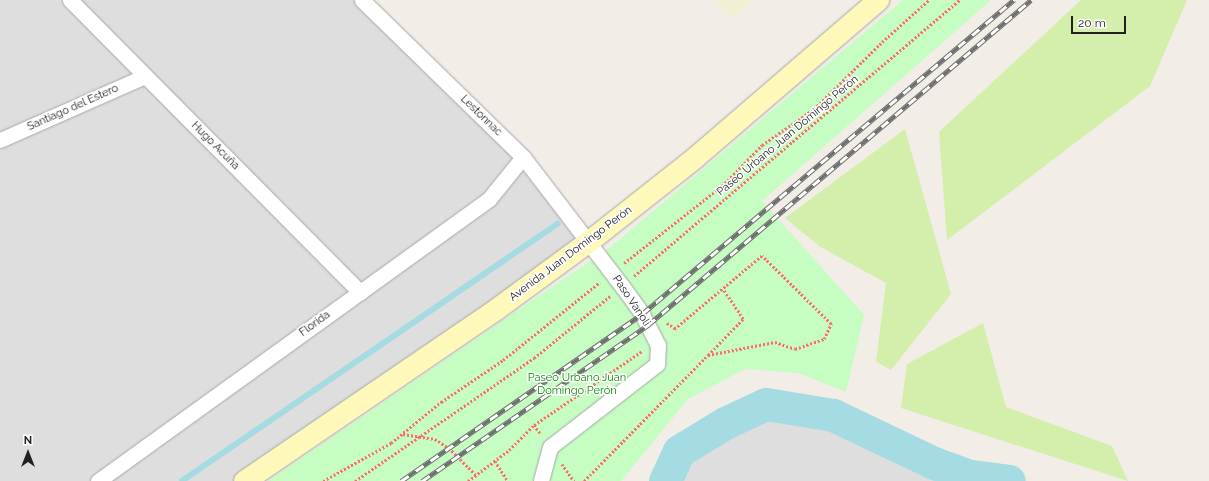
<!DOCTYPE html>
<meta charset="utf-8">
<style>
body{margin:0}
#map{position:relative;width:1209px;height:481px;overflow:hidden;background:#f2ede7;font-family:Raleway,sans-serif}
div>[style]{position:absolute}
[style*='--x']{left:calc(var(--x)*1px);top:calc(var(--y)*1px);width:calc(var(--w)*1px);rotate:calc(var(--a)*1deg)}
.residential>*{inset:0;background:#dfdede}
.farmland>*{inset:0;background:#f1f0d2}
.grass>*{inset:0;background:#d4eeab}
.park>*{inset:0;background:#c5fdc3}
.stream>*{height:5.5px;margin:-2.75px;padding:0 2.75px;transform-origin:2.75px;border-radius:2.75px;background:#a5dbe2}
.river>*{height:33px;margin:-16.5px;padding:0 16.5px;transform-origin:16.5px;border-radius:16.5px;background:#a5dbe2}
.path>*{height:2.5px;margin-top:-1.25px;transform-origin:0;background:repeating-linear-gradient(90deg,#ff6b6d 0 2px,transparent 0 4px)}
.roads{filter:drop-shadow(0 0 1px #a8a8a8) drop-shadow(0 0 1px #a8a8a8)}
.minor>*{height:15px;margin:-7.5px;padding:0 7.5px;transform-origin:7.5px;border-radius:7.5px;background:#fff}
.secondary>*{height:21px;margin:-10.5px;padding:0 10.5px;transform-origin:10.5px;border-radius:10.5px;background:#fef9ba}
.rail>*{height:4.5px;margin-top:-2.25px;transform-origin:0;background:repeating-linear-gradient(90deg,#fff 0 9px,#6f6f6f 0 18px);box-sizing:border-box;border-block:1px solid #6f6f6f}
span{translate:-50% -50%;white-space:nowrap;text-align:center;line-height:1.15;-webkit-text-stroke:3px #fff;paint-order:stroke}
.street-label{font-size:11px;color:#212121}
.park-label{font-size:11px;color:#098a05}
.north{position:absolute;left:8px;top:433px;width:40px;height:40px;-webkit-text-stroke:3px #fff;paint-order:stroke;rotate:0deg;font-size:11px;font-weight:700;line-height:16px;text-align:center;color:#212121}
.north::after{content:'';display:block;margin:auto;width:14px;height:18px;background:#212121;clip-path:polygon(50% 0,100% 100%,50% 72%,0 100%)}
.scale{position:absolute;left:1071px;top:16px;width:55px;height:18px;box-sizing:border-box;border:2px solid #212121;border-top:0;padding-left:5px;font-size:12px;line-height:14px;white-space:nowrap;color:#212121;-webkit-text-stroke:3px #fff;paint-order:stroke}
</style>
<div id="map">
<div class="residential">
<i style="clip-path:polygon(0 0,362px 0,523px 157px,589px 241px,244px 481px,0 481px)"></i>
<i style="clip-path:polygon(766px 404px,833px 415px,934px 463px,970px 476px,1009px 481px,665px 481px,679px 451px,725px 423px)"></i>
</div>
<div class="farmland">
<i style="clip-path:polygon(714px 0,753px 0,733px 19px)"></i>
</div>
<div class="grass">
<i style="clip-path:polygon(1081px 0,1187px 0,1150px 86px,947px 240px,939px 132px)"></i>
<i style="clip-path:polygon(905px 129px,951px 294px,891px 370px,876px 362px,886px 283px,819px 246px,785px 218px)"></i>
<i style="clip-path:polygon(983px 323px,1006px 407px,1112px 446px,1128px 481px,901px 408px,907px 364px)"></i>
</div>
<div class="park">
<i style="clip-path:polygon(903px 0,991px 0,762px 201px,864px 315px,846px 392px,798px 373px,745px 369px,688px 399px,621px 481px,268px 481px,612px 246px)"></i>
</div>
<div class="stream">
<i style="--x:182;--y:481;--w:455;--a:-34.4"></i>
</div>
<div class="river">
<i style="--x:665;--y:481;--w:33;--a:-65"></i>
<i style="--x:679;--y:451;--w:54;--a:-31.3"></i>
<i style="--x:725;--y:423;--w:45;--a:-24.9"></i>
<i style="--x:766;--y:404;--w:68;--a:9.3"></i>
<i style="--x:833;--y:415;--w:112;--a:25.4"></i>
<i style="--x:934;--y:463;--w:38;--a:20"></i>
<i style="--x:970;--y:476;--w:39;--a:7"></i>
</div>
<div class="path">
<i style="--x:624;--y:263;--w:125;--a:-38.2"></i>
<i style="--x:722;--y:186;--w:57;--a:-45.7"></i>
<i style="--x:762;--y:145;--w:63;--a:-34.7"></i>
<i style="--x:814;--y:109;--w:95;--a:-44.6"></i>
<i style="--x:882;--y:42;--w:63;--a:-41.8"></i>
<i style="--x:634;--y:276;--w:427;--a:-40.3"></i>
<i style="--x:708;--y:355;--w:50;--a:-45.8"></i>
<i style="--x:743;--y:319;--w:36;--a:-124"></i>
<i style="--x:534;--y:425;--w:10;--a:53"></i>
<i style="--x:403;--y:434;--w:32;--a:9"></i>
<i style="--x:435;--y:439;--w:17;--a:33"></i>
<i style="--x:449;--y:448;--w:40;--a:45"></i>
<i style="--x:495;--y:461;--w:24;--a:57"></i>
<i style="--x:562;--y:464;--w:21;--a:55"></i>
<i style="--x:323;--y:481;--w:78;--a:-29.2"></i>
<i style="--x:391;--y:443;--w:65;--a:-39.4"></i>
<i style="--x:441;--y:402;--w:75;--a:-34.1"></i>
<i style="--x:503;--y:360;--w:124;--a:-38.8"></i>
<i style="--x:355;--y:481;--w:217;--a:-34.5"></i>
<i style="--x:534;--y:358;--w:98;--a:-39.2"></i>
<i style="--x:468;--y:481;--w:51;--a:-37.1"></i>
<i style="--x:509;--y:450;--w:35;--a:-45"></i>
<i style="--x:534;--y:425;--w:131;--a:-34.4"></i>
<i style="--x:584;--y:481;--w:177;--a:-45.5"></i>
<i style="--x:708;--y:355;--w:68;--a:-11"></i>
<i style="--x:775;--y:342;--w:21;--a:19"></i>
<i style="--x:795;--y:349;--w:31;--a:-19"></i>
<i style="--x:824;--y:339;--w:17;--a:-65"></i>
<i style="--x:831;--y:324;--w:97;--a:-135.4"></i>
<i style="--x:762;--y:256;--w:114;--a:140"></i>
<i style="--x:675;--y:329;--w:12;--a:-145"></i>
</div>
<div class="roads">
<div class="minor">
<i style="--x:70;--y:0;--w:412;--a:45.2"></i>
<i style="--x:362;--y:0;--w:225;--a:44.3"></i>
<i style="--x:523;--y:157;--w:163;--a:52.5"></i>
<i style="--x:622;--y:286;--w:34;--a:54"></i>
<i style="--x:642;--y:314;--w:35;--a:63"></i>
<i style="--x:658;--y:345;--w:19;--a:93"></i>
<i style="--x:657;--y:364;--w:135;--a:142.2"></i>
<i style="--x:550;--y:447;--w:35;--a:105"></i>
<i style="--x:0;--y:140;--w:158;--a:-23.8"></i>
<i style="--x:98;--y:481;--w:482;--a:-35.8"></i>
<i style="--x:489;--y:199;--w:54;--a:-51"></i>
</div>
<div class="secondary">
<i style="--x:244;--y:481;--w:305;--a:-34.3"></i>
<i style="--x:496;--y:309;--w:115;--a:-36.2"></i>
<i style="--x:589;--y:241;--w:134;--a:-38.3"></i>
<i style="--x:694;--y:158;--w:243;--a:-40.7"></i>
</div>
</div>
<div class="rail">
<i style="--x:401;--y:481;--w:293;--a:-34.7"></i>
<i style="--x:642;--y:314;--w:487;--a:-40.2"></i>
<i style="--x:422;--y:481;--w:275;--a:-34.6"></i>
<i style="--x:648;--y:325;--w:502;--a:-40.32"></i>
</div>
<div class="street-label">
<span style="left:73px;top:108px;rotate:-24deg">Santiago del Estero</span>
<span style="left:481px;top:116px;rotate:44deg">Lestonnac</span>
<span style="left:788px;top:136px;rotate:-40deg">Paseo Urbano Juan Domingo Perón</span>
<span style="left:215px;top:146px;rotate:45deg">Hugo Acuña</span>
<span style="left:571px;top:254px;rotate:-37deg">Avenida Juan Domingo Perón</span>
<span style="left:631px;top:301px;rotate:56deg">Paso Vanoli</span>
<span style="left:315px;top:324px;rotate:-36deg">Florida</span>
</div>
<div class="park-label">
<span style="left:577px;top:385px">Paseo Urbano Juan<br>Domingo Perón</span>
</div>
<div class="north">N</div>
<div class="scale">20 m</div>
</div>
